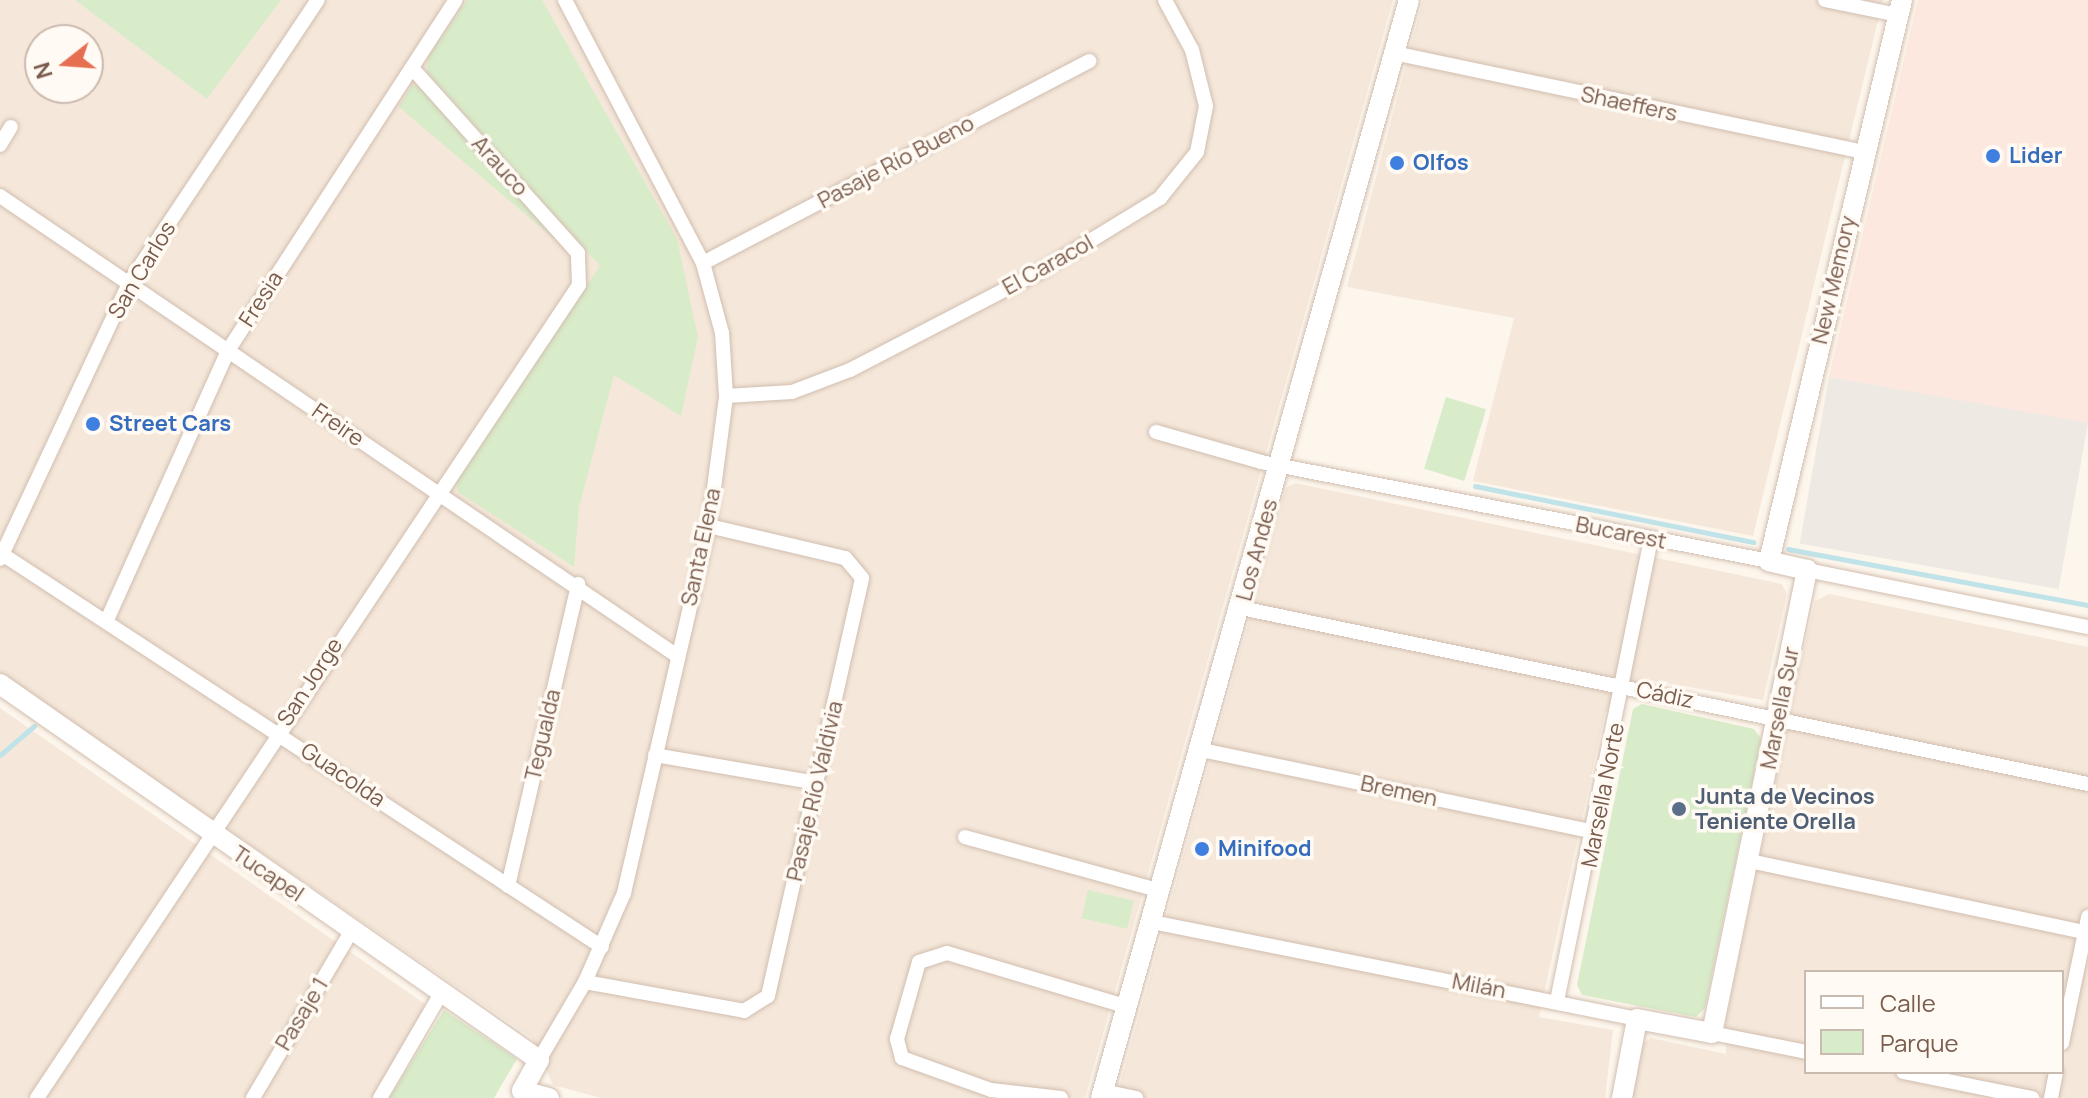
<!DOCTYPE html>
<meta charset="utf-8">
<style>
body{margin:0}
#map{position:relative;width:2088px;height:1098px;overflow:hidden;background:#fdf6ec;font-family:Manrope,sans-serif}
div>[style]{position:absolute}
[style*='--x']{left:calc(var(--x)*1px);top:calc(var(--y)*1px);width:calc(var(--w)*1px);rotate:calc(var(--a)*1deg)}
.residential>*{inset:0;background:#f5e8da}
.commercial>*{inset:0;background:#fde8e0}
.industrial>*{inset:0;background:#efe9e4;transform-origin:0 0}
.green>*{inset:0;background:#d8ecc9;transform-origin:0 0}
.stream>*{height:5px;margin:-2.5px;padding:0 2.5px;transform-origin:2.5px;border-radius:2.5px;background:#bfe3e8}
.roads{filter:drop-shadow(0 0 2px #d1beb0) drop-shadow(0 0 2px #d1beb0)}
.street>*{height:14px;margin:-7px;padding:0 7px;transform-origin:7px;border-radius:7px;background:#fff}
.secondary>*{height:20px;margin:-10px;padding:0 10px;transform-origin:10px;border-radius:10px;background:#fff}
.dots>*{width:22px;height:22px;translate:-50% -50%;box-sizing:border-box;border:4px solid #fffaf3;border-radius:50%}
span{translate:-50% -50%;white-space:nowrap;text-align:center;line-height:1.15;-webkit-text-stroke:7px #fffaf3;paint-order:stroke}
.street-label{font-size:22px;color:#7a5c4d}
.shop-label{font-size:22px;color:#366cbe;font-weight:700}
.left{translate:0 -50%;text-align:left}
.service-label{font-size:22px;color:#4e5e75;font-weight:700}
.legend{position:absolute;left:1804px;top:970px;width:260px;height:104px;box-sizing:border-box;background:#fffaf3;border:2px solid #cabbb1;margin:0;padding:10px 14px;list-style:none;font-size:24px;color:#7a5c4d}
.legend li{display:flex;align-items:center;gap:16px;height:40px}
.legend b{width:40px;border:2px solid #cabbb1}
.north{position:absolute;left:24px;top:24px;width:80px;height:80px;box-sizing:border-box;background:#fffaf3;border:2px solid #cabbb1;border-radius:50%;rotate:253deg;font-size:22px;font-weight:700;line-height:32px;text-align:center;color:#7a5c4d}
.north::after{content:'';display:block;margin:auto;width:28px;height:36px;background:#e76f51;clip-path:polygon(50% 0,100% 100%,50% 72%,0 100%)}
</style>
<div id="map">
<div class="residential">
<i style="clip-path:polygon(evenodd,0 0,1393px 0,1085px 1098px,601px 1098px,553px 1085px,532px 1038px,0 673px,0 0,40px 40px,88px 40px,88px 88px,40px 88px,40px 40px)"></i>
<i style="clip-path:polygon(1423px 0,1883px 0,1753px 536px,1473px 481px,1514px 318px,1347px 287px)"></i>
<i style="clip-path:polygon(1295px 483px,1782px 584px,1787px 594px,1763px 700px,1644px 679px,1605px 713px,1539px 1017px,1613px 1030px,1605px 1098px,1116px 1098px,1286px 488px)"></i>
<i style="clip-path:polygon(evenodd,1829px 594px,2088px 647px,2088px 1098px,1632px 1098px,1643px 1043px,1651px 1038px,1726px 1054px,1726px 1019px,1792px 702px,1815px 601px,1829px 594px,1806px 972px,2062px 972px,2062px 1072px,1806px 1072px,1806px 972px)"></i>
<i style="clip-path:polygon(0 708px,425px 1004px,389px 1098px,0 1098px)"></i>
</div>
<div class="commercial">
<i style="clip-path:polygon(1918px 0,2088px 0,2088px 425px,1829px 377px)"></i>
</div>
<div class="industrial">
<i style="left:1829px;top:377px;width:263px;height:169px;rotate:10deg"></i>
</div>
<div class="green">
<i style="clip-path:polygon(75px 0,281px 0,207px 99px)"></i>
<i style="clip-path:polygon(467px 0,542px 0,677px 239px,698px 337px,681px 416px,614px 375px,579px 507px,574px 567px,458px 492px,455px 478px,600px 266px,427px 72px,428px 57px)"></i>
<i style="clip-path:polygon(412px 85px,423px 88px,577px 258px,399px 107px)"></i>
<i style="left:1446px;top:397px;width:42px;height:75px;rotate:17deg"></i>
<i style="clip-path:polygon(1642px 704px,1754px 729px,1761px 739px,1705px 1008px,1696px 1017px,1582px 995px,1577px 985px,1633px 709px)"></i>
<i style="left:1088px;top:890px;width:47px;height:29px;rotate:13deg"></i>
<i style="clip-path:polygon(444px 1010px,517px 1059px,494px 1098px,389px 1098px)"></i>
</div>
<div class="stream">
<i style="--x:1475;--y:486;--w:284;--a:11.4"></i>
<i style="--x:1788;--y:549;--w:305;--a:10.6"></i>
<i style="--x:0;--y:755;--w:45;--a:-40.5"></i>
</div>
<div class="roads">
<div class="street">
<i style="--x:1825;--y:0;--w:75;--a:11.6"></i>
<i style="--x:1394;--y:53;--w:480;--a:11.9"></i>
<i style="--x:0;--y:145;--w:21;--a:-59"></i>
<i style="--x:0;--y:196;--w:817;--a:34.18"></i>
<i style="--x:703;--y:263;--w:436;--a:-27.6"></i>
<i style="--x:726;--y:396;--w:66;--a:-3.5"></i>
<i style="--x:792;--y:392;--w:62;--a:-20.8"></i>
<i style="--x:850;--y:370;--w:215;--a:-27.4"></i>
<i style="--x:1041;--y:271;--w:140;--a:-31.5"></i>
<i style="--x:1160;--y:198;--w:59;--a:-51.2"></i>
<i style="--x:1197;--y:152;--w:47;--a:-78.9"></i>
<i style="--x:1206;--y:106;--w:58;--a:-104"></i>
<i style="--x:1192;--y:50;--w:57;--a:-118.4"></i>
<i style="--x:1156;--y:432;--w:109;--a:15.9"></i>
<i style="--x:1261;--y:462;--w:518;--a:11.03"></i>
<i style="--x:2;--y:554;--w:717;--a:33.22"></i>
<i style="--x:0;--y:559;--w:305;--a:-64.9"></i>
<i style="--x:129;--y:283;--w:340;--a:-56.3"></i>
<i style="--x:1807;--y:570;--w:287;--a:11.5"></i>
<i style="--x:1241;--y:608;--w:865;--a:11.74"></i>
<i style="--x:107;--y:620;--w:297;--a:-65.8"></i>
<i style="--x:229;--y:349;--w:416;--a:-57"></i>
<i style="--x:1202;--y:750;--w:401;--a:11.8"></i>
<i style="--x:655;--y:755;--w:164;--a:9.8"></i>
<i style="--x:965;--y:837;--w:203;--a:15.4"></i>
<i style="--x:1750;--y:861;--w:342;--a:12"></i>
<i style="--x:508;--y:886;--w:310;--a:-76.9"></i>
<i style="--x:1152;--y:922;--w:495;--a:11.3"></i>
<i style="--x:585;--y:982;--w:162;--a:10.3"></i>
<i style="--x:744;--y:1011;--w:28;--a:-32"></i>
<i style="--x:768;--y:996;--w:428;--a:-77.3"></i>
<i style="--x:862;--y:578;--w:26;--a:-130"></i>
<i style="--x:845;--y:558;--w:140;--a:-166.8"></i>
<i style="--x:1557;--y:1001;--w:470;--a:-78.5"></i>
<i style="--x:1712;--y:1033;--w:96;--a:11.4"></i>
<i style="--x:2062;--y:1043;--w:129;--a:-78.3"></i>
<i style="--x:539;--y:1060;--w:91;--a:-59.5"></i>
<i style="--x:585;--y:982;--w:97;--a:-66.3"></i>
<i style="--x:624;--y:893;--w:377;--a:-77"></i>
<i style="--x:709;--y:526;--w:131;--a:-82.5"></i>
<i style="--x:726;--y:396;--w:63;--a:-93.6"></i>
<i style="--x:722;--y:333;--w:73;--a:-105.2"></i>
<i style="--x:703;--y:263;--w:297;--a:-117.7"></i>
<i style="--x:1903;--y:1072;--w:132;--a:11.4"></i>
<i style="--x:1103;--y:1091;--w:34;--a:12"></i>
<i style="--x:37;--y:1098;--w:977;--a:-56.31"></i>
<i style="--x:579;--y:285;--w:32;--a:-92"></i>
<i style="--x:578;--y:253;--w:249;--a:-131.9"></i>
<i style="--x:253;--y:1098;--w:195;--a:-59.5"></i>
<i style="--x:380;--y:1098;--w:123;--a:-59.7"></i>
<i style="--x:1061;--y:1098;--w:70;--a:-173.5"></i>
<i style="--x:991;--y:1090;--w:95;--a:-160.2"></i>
<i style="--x:902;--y:1058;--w:20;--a:-105"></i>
<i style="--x:897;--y:1039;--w:80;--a:-74.1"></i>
<i style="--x:919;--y:962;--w:29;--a:-18"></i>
<i style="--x:947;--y:953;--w:189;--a:16.6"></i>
<i style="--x:2051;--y:1098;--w:26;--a:-79"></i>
</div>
<div class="secondary">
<i style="--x:0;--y:684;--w:657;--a:34.9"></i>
<i style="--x:539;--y:1060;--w:35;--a:119"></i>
<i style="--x:522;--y:1091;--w:28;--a:15"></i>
<i style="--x:1101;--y:1098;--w:1140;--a:-74.33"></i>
<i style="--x:1622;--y:1098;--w:80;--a:-79.2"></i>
<i style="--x:1637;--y:1019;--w:76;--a:10.6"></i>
<i style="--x:1712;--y:1033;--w:473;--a:-78.4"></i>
<i style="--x:1807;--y:570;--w:39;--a:-167"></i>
<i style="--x:1769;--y:561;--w:577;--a:-76.66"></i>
</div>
</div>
<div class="dots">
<i style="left:1993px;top:156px;background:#3f7fe0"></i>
<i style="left:1397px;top:163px;background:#3f7fe0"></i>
<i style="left:93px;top:424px;background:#3f7fe0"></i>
<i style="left:1679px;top:809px;background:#5c6f8a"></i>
<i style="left:1202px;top:849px;background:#3f7fe0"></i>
</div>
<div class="street-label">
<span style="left:1629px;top:104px;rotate:12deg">Shaeffers</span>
<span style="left:896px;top:162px;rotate:-28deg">Pasaje Río Bueno</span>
<span style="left:500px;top:166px;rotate:48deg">Arauco</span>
<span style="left:1048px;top:265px;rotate:-29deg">El Caracol</span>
<span style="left:142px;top:270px;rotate:-59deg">San Carlos</span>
<span style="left:1834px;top:280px;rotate:-77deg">New Memory</span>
<span style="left:261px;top:299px;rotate:-57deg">Fresia</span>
<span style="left:338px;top:425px;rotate:35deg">Freire</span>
<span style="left:1621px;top:533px;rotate:11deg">Bucarest</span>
<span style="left:701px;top:547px;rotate:-78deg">Santa Elena</span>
<span style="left:1257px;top:550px;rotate:-75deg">Los Andes</span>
<span style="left:310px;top:682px;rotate:-57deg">San Jorge</span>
<span style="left:1665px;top:695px;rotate:12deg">Cádiz</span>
<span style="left:1780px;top:708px;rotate:-79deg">Marsella Sur</span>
<span style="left:543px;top:735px;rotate:-77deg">Tegualda</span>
<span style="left:343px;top:775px;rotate:34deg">Guacolda</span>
<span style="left:815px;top:791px;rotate:-77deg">Pasaje Río Valdivia</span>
<span style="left:1399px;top:791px;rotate:12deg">Bremen</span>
<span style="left:1603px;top:795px;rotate:-79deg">Marsella Norte</span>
<span style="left:268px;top:874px;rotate:34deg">Tucapel</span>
<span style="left:1479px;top:986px;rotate:11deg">Milán</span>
<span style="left:302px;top:1014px;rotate:-59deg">Pasaje 1</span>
</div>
<div class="shop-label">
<span class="left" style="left:2009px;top:156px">Lider</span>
<span class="left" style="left:1413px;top:163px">Olfos</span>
<span class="left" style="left:109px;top:424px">Street Cars</span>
<span class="left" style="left:1218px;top:849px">Minifood</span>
</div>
<div class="service-label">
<span class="left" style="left:1695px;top:809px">Junta de Vecinos<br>Teniente Orella</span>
</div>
<ul class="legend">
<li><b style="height:10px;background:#fff"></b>Calle</li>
<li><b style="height:22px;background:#d8ecc9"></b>Parque</li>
</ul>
<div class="north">N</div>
</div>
